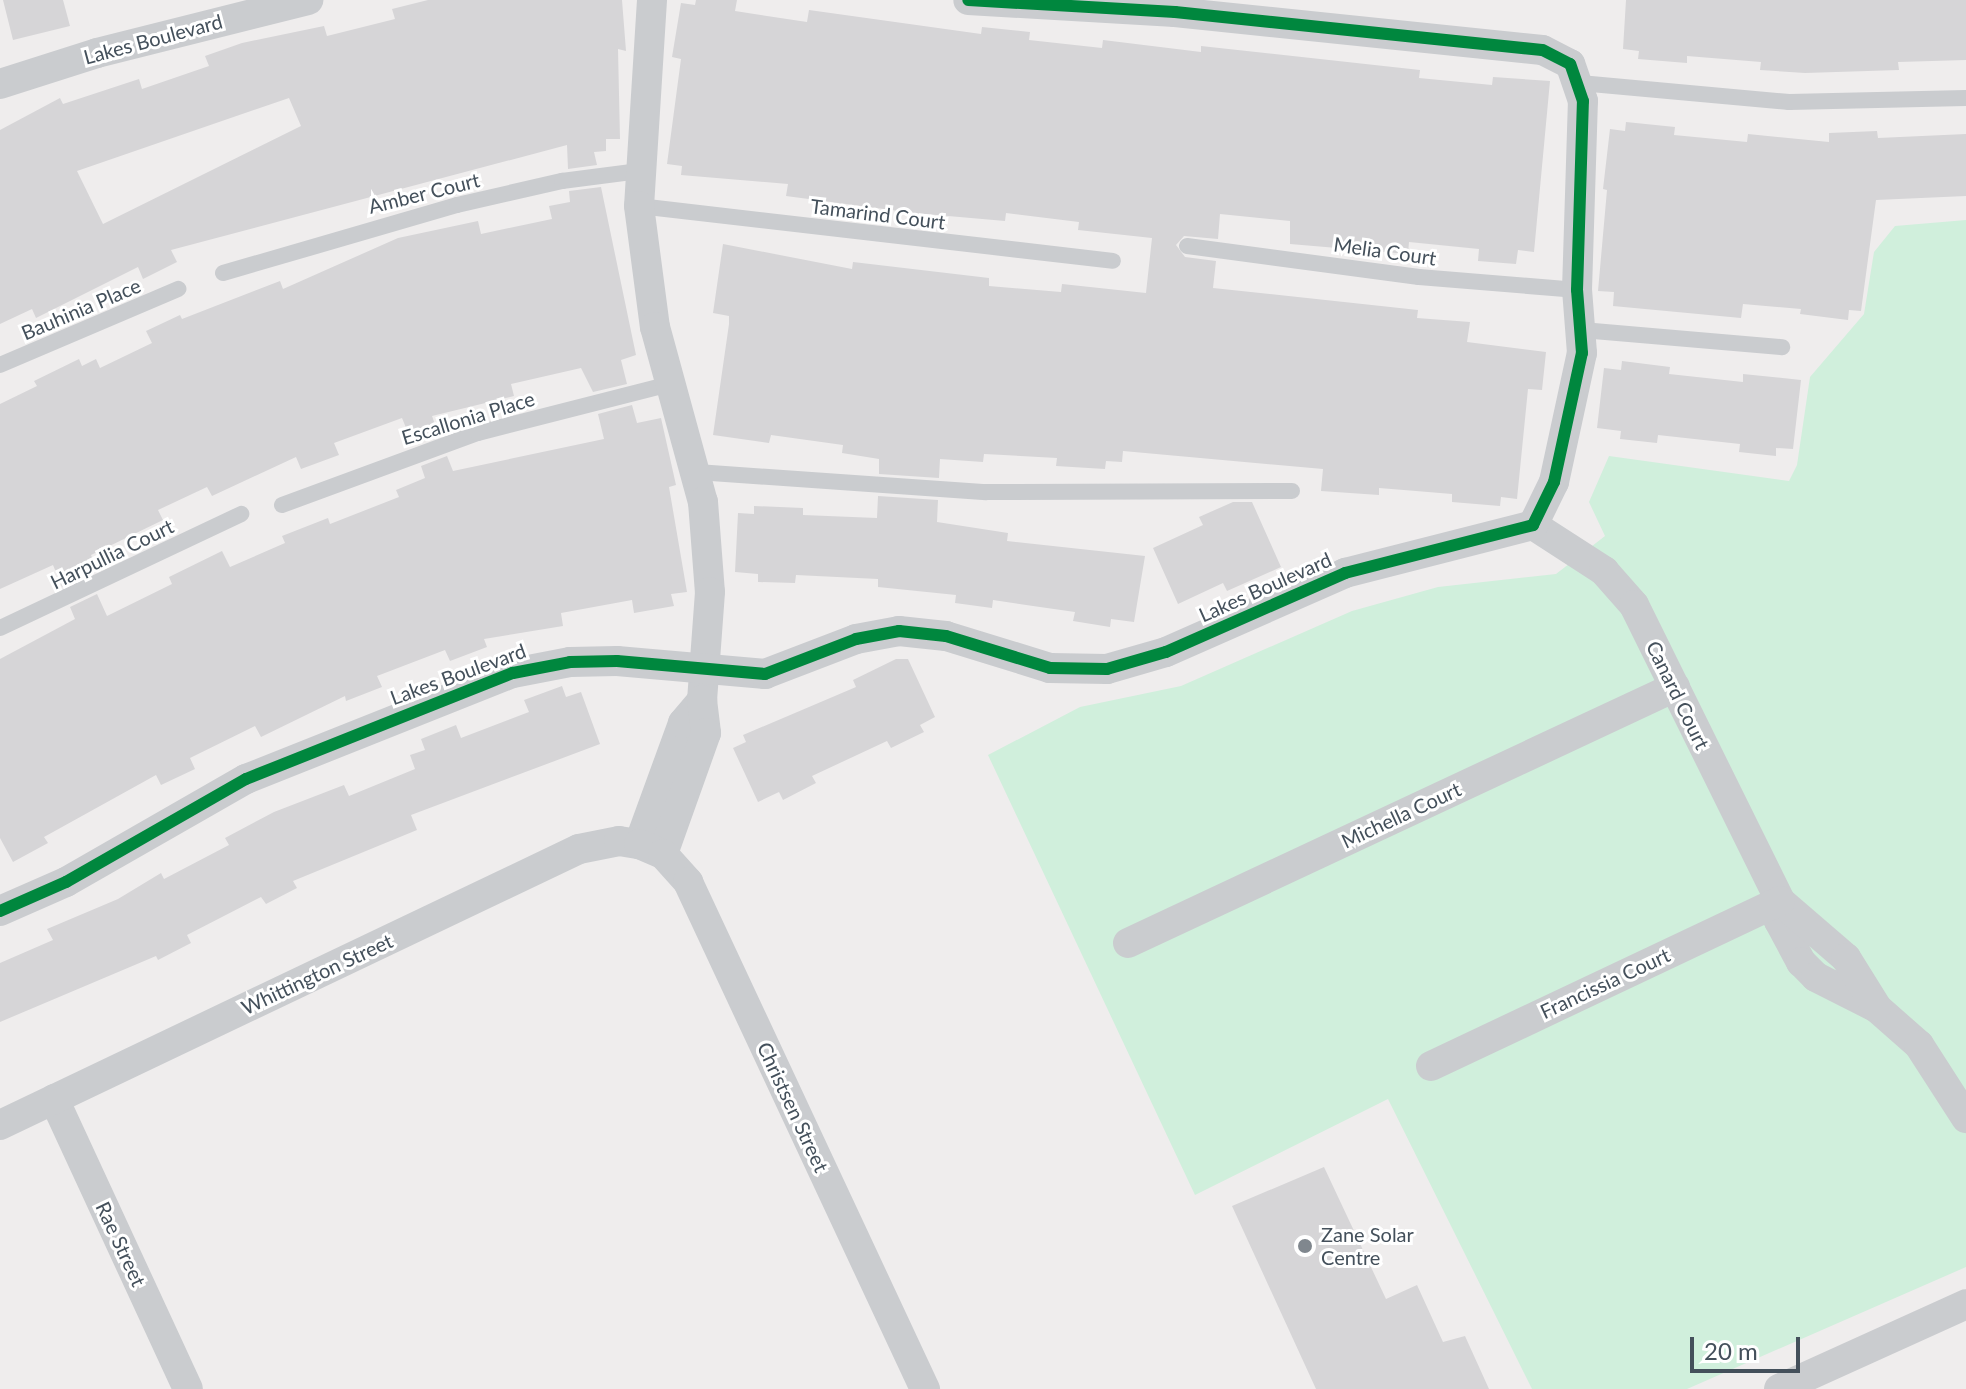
<!DOCTYPE html>
<style>
body{margin:0}
#map{position:relative;width:1966px;height:1389px;overflow:hidden;background:#efeded;font-family:Lato,sans-serif}
div>[style]{position:absolute}
[style*='--x']{left:calc(var(--x)*1px);top:calc(var(--y)*1px);width:calc(var(--w)*1px);rotate:calc(var(--a)*1deg)}
.green>*{inset:0;background:#d0efdc}
.building>*{inset:0;background:#d6d5d7}
.lane>*{height:16px;margin:-8px;padding:0 8px;transform-origin:8px;border-radius:8px;background:#cacccf}
.street>*{height:30px;margin:-15px;padding:0 15px;transform-origin:15px;border-radius:15px;background:#cacccf}
.cycleway>*{height:12px;margin:-6px;padding:0 6px;transform-origin:6px;border-radius:6px;background:#00873e}
.dots>*{width:22px;height:22px;translate:-50% -50%;box-sizing:border-box;border:4px solid #fff;border-radius:50%}
span{translate:-50% -50%;white-space:nowrap;text-align:center;line-height:1.15;-webkit-text-stroke:6px #fff;paint-order:stroke}
.street-label{font-size:20px;color:#44505b}
.poi-label{font-size:20px;color:#44505b}
.left{translate:0 -50%;text-align:left}
.scale{position:absolute;left:1690px;top:1337px;width:110px;height:36px;box-sizing:border-box;border:4px solid #44505b;border-top:0;padding-left:10px;font-size:24px;line-height:28px;white-space:nowrap;color:#44505b;-webkit-text-stroke:6px #fff;paint-order:stroke}
</style>
<div id="map">
<div class="green">
<i style="clip-path:polygon(1966px 220px,1966px 1267px,1687px 1389px,1532px 1389px,1388px 1099px,1195px 1195px,988px 755px,1080px 707px,1181px 686px,1352px 611px,1438px 587px,1556px 574px,1605px 536px,1589px 502px,1609px 456px,1789px 481px,1797px 465px,1810px 377px,1864px 314px,1874px 252px,1895px 226px)"></i>
</div>
<div class="building">
<i style="clip-path:polygon(3px 0,63px 0,70px 26px,13px 40px)"></i>
<i style="clip-path:polygon(evenodd,428px 0,622px 0,626px 51px,618px 49px,620px 139px,606px 139px,606px 151px,594px 152px,597px 165px,568px 169px,567px 145px,171px 250px,177px 262px,143px 279px,138px 267px,36px 318px,32px 309px,0 324px,0 130px,60px 98px,63px 104px,139px 79px,142px 89px,209px 66px,205px 56px,242px 43px,324px 26px,327px 36px,395px 19px,392px 9px,428px 0,289px 98px,301px 126px,103px 224px,77px 171px,289px 98px)"></i>
<i style="clip-path:polygon(696px 0,737px 0,735px 11px,807px 22px,809px 10px,981px 34px,982px 27px,1030px 32px,1029px 40px,1102px 48px,1103px 40px,1201px 52px,1201px 46px,1420px 70px,1419px 78px,1492px 85px,1493px 77px,1550px 81px,1534px 252px,1518px 250px,1516px 264px,1478px 261px,1479px 249px,1409px 242px,1408px 254px,1290px 244px,1290px 221px,1220px 214px,1218px 239px,1184px 236px,1176px 245px,1185px 257px,1216px 261px,1213px 288px,1418px 310px,1417px 318px,1470px 322px,1467px 342px,1546px 352px,1542px 390px,1528px 389px,1517px 499px,1501px 497px,1500px 506px,1452px 502px,1452px 494px,1416px 491px,1379px 488px,1379px 495px,1321px 491px,1323px 469px,1123px 451px,1122px 462px,1106px 461px,1105px 469px,1056px 466px,1057px 458px,984px 454px,983px 462px,940px 459px,939px 478px,879px 474px,879px 459px,842px 453px,843px 445px,771px 435px,769px 443px,713px 435px,729px 324px,729px 316px,713px 313px,723px 244px,852px 269px,853px 262px,989px 278px,989px 286px,1061px 292px,1062px 284px,1146px 293px,1152px 238px,1078px 230px,1079px 222px,1006px 213px,1005px 221px,914px 213px,786px 196px,788px 184px,681px 175px,682px 166px,667px 164px,681px 59px,672px 57px,681px 3px,695px 5px)"></i>
<i style="clip-path:polygon(1626px 0,1966px 0,1966px 60px,1898px 62px,1899px 70px,1805px 73px,1760px 70px,1761px 62px,1687px 56px,1687px 63px,1638px 59px,1639px 51px,1623px 49px)"></i>
<i style="clip-path:polygon(1626px 122px,1675px 127px,1674px 135px,1747px 142px,1748px 134px,1829px 142px,1829px 133px,1877px 131px,1878px 138px,1966px 134px,1966px 196px,1876px 200px,1861px 311px,1849px 310px,1848px 320px,1800px 314px,1801px 309px,1743px 304px,1741px 318px,1613px 306px,1614px 292px,1598px 291px,1607px 190px,1603px 189px,1610px 129px,1625px 131px)"></i>
<i style="clip-path:polygon(601px 187px,636px 355px,621px 360px,627px 384px,593px 392px,581px 368px,511px 384px,514px 396px,432px 416px,439px 436px,413px 445px,402px 418px,334px 443px,339px 455px,301px 469px,296px 457px,212px 496px,207px 487px,158px 510px,163px 520px,91px 555px,93px 560px,84px 564px,88px 574px,62px 587px,53px 565px,0 589px,0 404px,37px 386px,34px 381px,79px 359px,82px 366px,96px 359px,100px 368px,152px 343px,146px 331px,180px 315px,182px 319px,280px 281px,283px 289px,398px 238px,478px 221px,481px 234px,552px 219px,549px 206px,570px 202px,569px 191px)"></i>
<i style="clip-path:polygon(1622px 361px,1670px 367px,1669px 374px,1743px 382px,1743px 374px,1801px 380px,1793px 449px,1776px 448px,1776px 456px,1739px 452px,1740px 444px,1658px 435px,1657px 443px,1620px 439px,1621px 431px,1597px 428px,1604px 368px,1621px 370px)"></i>
<i style="clip-path:polygon(632px 405px,637px 423px,661px 418px,676px 485px,669px 487px,687px 592px,671px 594px,674px 606px,634px 613px,632px 600px,561px 613px,563px 626px,484px 639px,487px 647px,450px 661px,445px 650px,377px 676px,382px 687px,346px 701px,345px 696px,261px 737px,255px 726px,190px 758px,195px 769px,161px 785px,156px 775px,44px 837px,48px 843px,13px 862px,0 838px,0 659px,75px 619px,70px 607px,97px 594px,107px 616px,172px 584px,169px 577px,222px 551px,230px 567px,285px 543px,282px 536px,328px 518px,330px 524px,399px 497px,396px 490px,425px 478px,421px 466px,447px 456px,453px 471px,604px 439px,598px 414px)"></i>
<i style="clip-path:polygon(878px 496px,938px 500px,937px 522px,1008px 533px,1007px 541px,1145px 556px,1134px 622px,1111px 619px,1110px 627px,1073px 621px,1075px 612px,1033px 606px,993px 600px,992px 608px,955px 603px,956px 595px,878px 587px,878px 579px,796px 575px,795px 583px,758px 582px,758px 574px,735px 572px,738px 513px,754px 514px,754px 506px,803px 508px,803px 515px,877px 518px)"></i>
<i style="clip-path:polygon(1233px 502px,1252px 502px,1281px 567px,1227px 591px,1223px 583px,1178px 604px,1153px 548px,1203px 525px,1199px 517px)"></i>
<i style="clip-path:polygon(896px 659px,908px 659px,935px 717px,920px 725px,924px 732px,891px 748px,887px 741px,812px 776px,816px 783px,783px 800px,779px 792px,758px 802px,733px 748px,746px 742px,743px 735px,856px 687px,853px 680px)"></i>
<i style="clip-path:polygon(562px 686px,566px 697px,581px 692px,600px 744px,411px 815px,417px 830px,293px 881px,297px 888px,266px 904px,261px 897px,187px 935px,191px 943px,158px 960px,156px 956px,0 1022px,0 963px,53px 940px,47px 929px,118px 899px,161px 873px,164px 879px,229px 845px,225px 838px,274px 812px,344px 785px,349px 796px,415px 769px,410px 755px,425px 750px,421px 739px,456px 725px,461px 738px,529px 712px,524px 700px)"></i>
<i style="clip-path:polygon(1324px 1167px,1386px 1299px,1417px 1285px,1443px 1342px,1465px 1336px,1489px 1389px,1316px 1389px,1232px 1206px)"></i>
</div>
<div class="lane">
<i style="--x:1580;--y:83;--w:210;--a:5.2"></i>
<i style="--x:1789;--y:102;--w:177;--a:-1.3"></i>
<i style="--x:639;--y:206;--w:477;--a:6.6"></i>
<i style="--x:1187;--y:246;--w:234;--a:7.6"></i>
<i style="--x:1419;--y:277;--w:159;--a:4.7"></i>
<i style="--x:223;--y:273;--w:244;--a:-16.2"></i>
<i style="--x:457;--y:205;--w:108;--a:-12.9"></i>
<i style="--x:562;--y:181;--w:78;--a:-7.4"></i>
<i style="--x:1582;--y:330;--w:201;--a:4.9"></i>
<i style="--x:0;--y:365;--w:194;--a:-23.1"></i>
<i style="--x:697;--y:472;--w:290;--a:4"></i>
<i style="--x:986;--y:492;--w:306;--a:-0.2"></i>
<i style="--x:282;--y:505;--w:209;--a:-20.2"></i>
<i style="--x:478;--y:433;--w:198;--a:-14.3"></i>
<i style="--x:0;--y:628;--w:267;--a:-25.3"></i>
</div>
<div class="street">
<i style="--x:652;--y:0;--w:206;--a:93.6"></i>
<i style="--x:639;--y:206;--w:122;--a:82.5"></i>
<i style="--x:655;--y:327;--w:181;--a:74.7"></i>
<i style="--x:703;--y:502;--w:90;--a:85.6"></i>
<i style="--x:710;--y:592;--w:108;--a:94.2"></i>
<i style="--x:0;--y:84;--w:102;--a:-17.7"></i>
<i style="--x:97;--y:53;--w:218;--a:-14.1"></i>
<i style="--x:1533;--y:525;--w:85;--a:32.9"></i>
<i style="--x:1604;--y:571;--w:45;--a:48.6"></i>
<i style="--x:1634;--y:605;--w:330;--a:63.7"></i>
<i style="--x:1780;--y:901;--w:20;--a:93"></i>
<i style="--x:1779;--y:921;--w:47;--a:61.8"></i>
<i style="--x:1801;--y:962;--w:21;--a:45"></i>
<i style="--x:1816;--y:977;--w:68;--a:26.9"></i>
<i style="--x:1877;--y:1008;--w:56;--a:41.4"></i>
<i style="--x:1919;--y:1045;--w:87;--a:57.2"></i>
<i style="--x:639;--y:844;--w:129;--a:-70"></i>
<i style="--x:683;--y:723;--w:30;--a:-50"></i>
<i style="--x:702;--y:700;--w:33;--a:83"></i>
<i style="--x:706;--y:733;--w:128;--a:109.6"></i>
<i style="--x:1780;--y:901;--w:87;--a:40.8"></i>
<i style="--x:1846;--y:958;--w:57;--a:58"></i>
<i style="--x:0;--y:911;--w:72;--a:-23.7"></i>
<i style="--x:66;--y:882;--w:207;--a:-29.8"></i>
<i style="--x:246;--y:779;--w:287;--a:-21.7"></i>
<i style="--x:513;--y:673;--w:58;--a:-10.9"></i>
<i style="--x:570;--y:662;--w:47;--a:-1.2"></i>
<i style="--x:617;--y:661;--w:149;--a:5"></i>
<i style="--x:765;--y:674;--w:97;--a:-21"></i>
<i style="--x:856;--y:639;--w:44;--a:-10.5"></i>
<i style="--x:899;--y:631;--w:47;--a:6.1"></i>
<i style="--x:946;--y:636;--w:109;--a:17.1"></i>
<i style="--x:1050;--y:668;--w:57;--a:1"></i>
<i style="--x:1107;--y:669;--w:61;--a:-16.1"></i>
<i style="--x:1166;--y:652;--w:196;--a:-23.8"></i>
<i style="--x:1345;--y:573;--w:194;--a:-14.3"></i>
<i style="--x:1533;--y:525;--w:48;--a:-64"></i>
<i style="--x:1554;--y:482;--w:132;--a:-77.8"></i>
<i style="--x:1582;--y:353;--w:63;--a:-94.5"></i>
<i style="--x:1577;--y:290;--w:189;--a:-88.2"></i>
<i style="--x:1583;--y:101;--w:39;--a:-109"></i>
<i style="--x:1570;--y:64;--w:31;--a:-153"></i>
<i style="--x:1542;--y:50;--w:369;--a:-174.1"></i>
<i style="--x:1175;--y:12;--w:207;--a:-176.7"></i>
<i style="--x:1128;--y:943;--w:604;--a:-25.08"></i>
<i style="--x:1431;--y:1066;--w:386;--a:-25.3"></i>
<i style="--x:54;--y:1099;--w:319;--a:65.2"></i>
<i style="--x:0;--y:1125;--w:641;--a:-25.49"></i>
<i style="--x:579;--y:849;--w:41;--a:-11.3"></i>
<i style="--x:619;--y:841;--w:20;--a:9"></i>
<i style="--x:639;--y:844;--w:26;--a:23"></i>
<i style="--x:663;--y:854;--w:38;--a:48"></i>
<i style="--x:688;--y:882;--w:560;--a:64.95"></i>
<i style="--x:1779;--y:1389;--w:205;--a:-24.4"></i>
</div>
<div class="cycleway">
<i style="--x:0;--y:911;--w:72;--a:-23.7"></i>
<i style="--x:66;--y:882;--w:207;--a:-29.8"></i>
<i style="--x:246;--y:779;--w:287;--a:-21.7"></i>
<i style="--x:513;--y:673;--w:58;--a:-10.9"></i>
<i style="--x:570;--y:662;--w:47;--a:-1.2"></i>
<i style="--x:617;--y:661;--w:149;--a:5"></i>
<i style="--x:765;--y:674;--w:97;--a:-21"></i>
<i style="--x:856;--y:639;--w:44;--a:-10.5"></i>
<i style="--x:899;--y:631;--w:47;--a:6.1"></i>
<i style="--x:946;--y:636;--w:109;--a:17.1"></i>
<i style="--x:1050;--y:668;--w:57;--a:1"></i>
<i style="--x:1107;--y:669;--w:61;--a:-16.1"></i>
<i style="--x:1166;--y:652;--w:196;--a:-23.8"></i>
<i style="--x:1345;--y:573;--w:194;--a:-14.3"></i>
<i style="--x:1533;--y:525;--w:48;--a:-64"></i>
<i style="--x:1554;--y:482;--w:132;--a:-77.8"></i>
<i style="--x:1582;--y:353;--w:63;--a:-94.5"></i>
<i style="--x:1577;--y:290;--w:189;--a:-88.2"></i>
<i style="--x:1583;--y:101;--w:39;--a:-109"></i>
<i style="--x:1570;--y:64;--w:31;--a:-153"></i>
<i style="--x:1542;--y:50;--w:369;--a:-174.1"></i>
<i style="--x:1175;--y:12;--w:207;--a:-176.7"></i>
</div>
<div class="dots">
<i style="left:1305px;top:1246px;background:#80878e"></i>
</div>
<div class="street-label">
<span style="left:153px;top:39px;rotate:-15deg">Lakes Boulevard</span>
<span style="left:424px;top:193px;rotate:-14deg">Amber Court</span>
<span style="left:878px;top:214px;rotate:7deg">Tamarind Court</span>
<span style="left:1385px;top:251px;rotate:8deg">Melia Court</span>
<span style="left:81px;top:309px;rotate:-23deg">Bauhinia Place</span>
<span style="left:468px;top:418px;rotate:-17deg">Escallonia Place</span>
<span style="left:112px;top:554px;rotate:-26deg">Harpullia Court</span>
<span style="left:1265px;top:587px;rotate:-24deg">Lakes Boulevard</span>
<span style="left:458px;top:674px;rotate:-20deg">Lakes Boulevard</span>
<span style="left:1678px;top:695px;rotate:64deg">Canard Court</span>
<span style="left:1401px;top:815px;rotate:-25deg">Michella Court</span>
<span style="left:317px;top:974px;rotate:-25deg">Whittington Street</span>
<span style="left:1605px;top:983px;rotate:-25deg">Francissia Court</span>
<span style="left:793px;top:1107px;rotate:65deg">Christsen Street</span>
<span style="left:121px;top:1244px;rotate:65deg">Rae Street</span>
</div>
<div class="poi-label">
<span class="left" style="left:1321px;top:1246px">Zane Solar<br>Centre</span>
</div>
<div class="scale">20 m</div>
</div>
